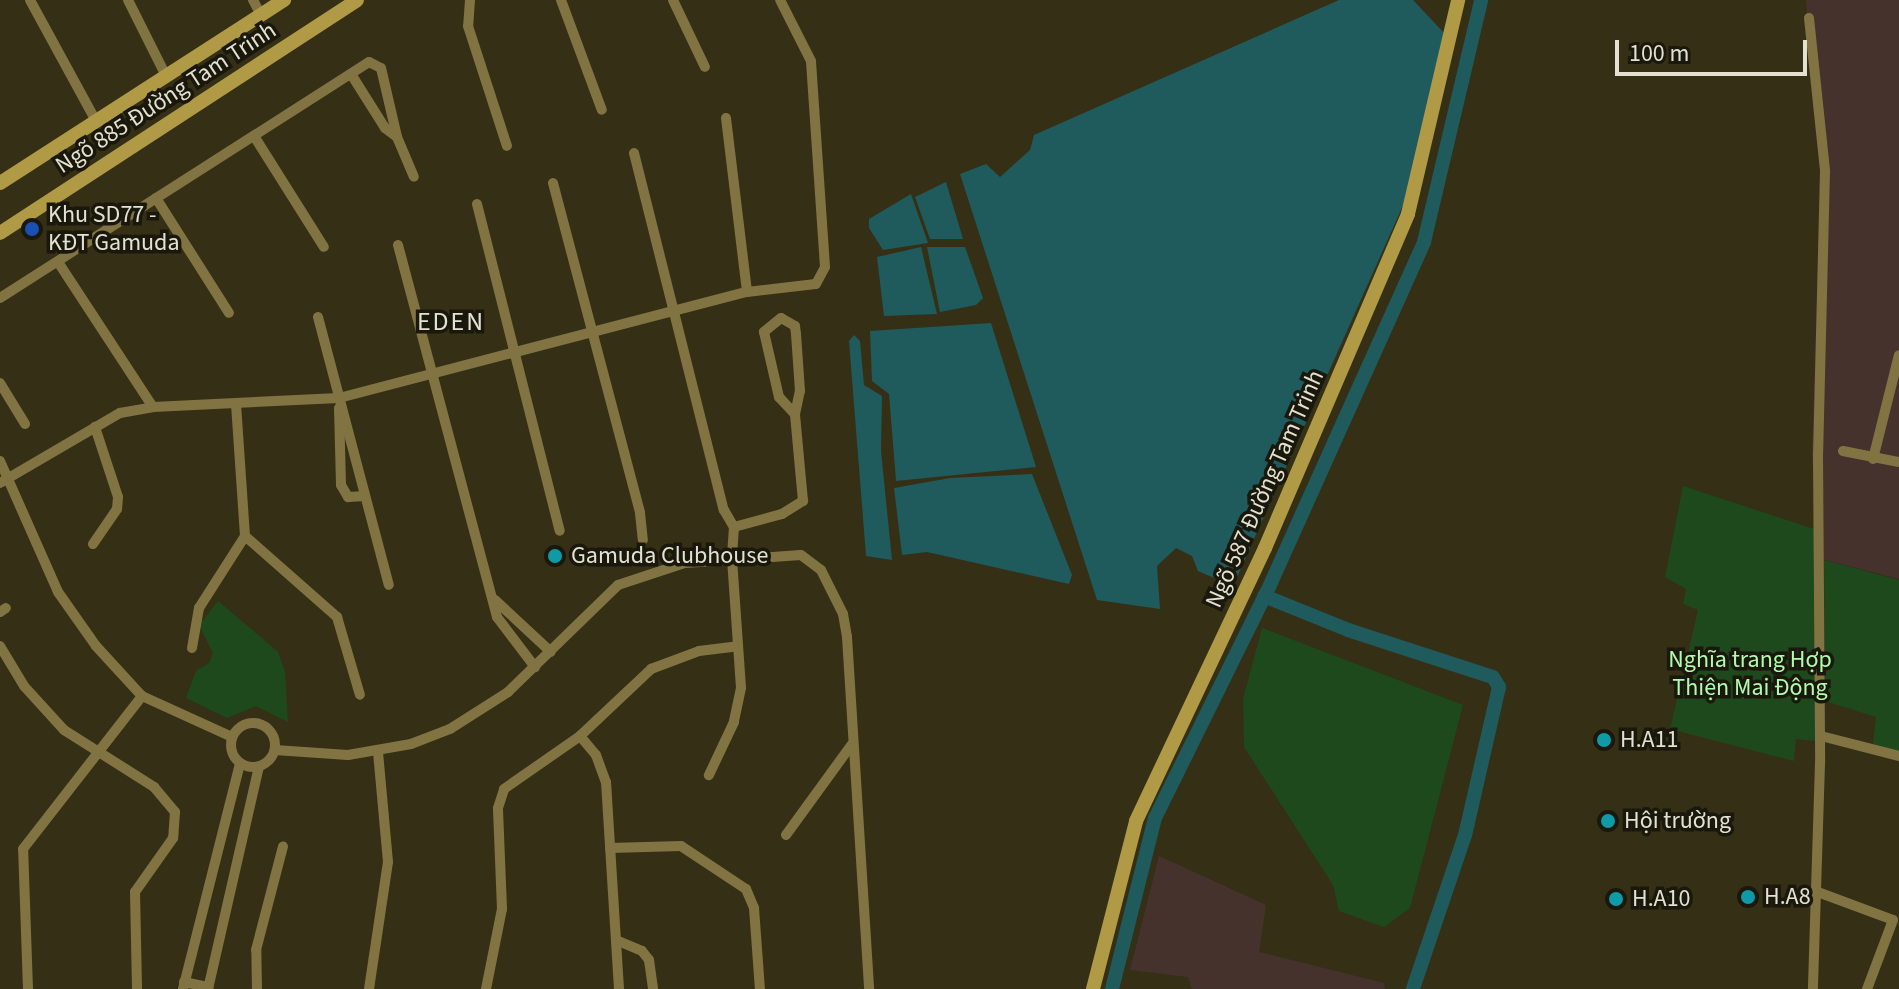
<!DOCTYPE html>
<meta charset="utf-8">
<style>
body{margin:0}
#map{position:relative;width:1899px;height:989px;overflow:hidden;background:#353015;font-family:"Source Sans 3",sans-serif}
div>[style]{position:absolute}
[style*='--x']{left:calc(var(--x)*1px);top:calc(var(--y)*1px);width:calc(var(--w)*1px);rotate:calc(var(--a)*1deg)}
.industrial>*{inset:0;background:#46322d}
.green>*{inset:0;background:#1d491c}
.water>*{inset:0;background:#1f5a5c}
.canal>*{height:14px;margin:-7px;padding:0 7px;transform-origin:7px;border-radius:7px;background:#1f5a5c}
.street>*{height:10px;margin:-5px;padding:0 5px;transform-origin:5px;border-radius:5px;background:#827442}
.street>.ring{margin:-5px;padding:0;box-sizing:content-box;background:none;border:10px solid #827442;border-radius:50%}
.secondary>*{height:14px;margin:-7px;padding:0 7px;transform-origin:7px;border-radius:7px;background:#b19a45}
.dots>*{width:22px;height:22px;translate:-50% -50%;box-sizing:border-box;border:4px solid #1a180c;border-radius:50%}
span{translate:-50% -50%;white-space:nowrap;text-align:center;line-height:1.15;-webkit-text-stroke:7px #1a180c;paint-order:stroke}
.street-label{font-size:24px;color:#e4e1d1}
.poi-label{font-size:24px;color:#e4e1d1}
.left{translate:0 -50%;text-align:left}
.park-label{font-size:24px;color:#b0fbac}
.neighbourhood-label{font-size:26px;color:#e4e1d1;letter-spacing:2px}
.scale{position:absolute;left:1615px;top:40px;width:192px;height:36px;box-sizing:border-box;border:4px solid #e4e1d1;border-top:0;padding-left:10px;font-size:24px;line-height:28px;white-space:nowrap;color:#e4e1d1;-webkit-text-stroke:6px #1a180c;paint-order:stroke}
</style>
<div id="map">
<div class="industrial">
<i style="clip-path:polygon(1806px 0,1899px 0,1899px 579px,1818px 558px,1812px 455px,1821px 170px)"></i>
<i style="clip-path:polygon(1159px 856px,1266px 905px,1259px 952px,1384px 983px,1385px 989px,1192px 989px,1188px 977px,1130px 970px)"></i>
</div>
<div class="green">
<i style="clip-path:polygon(1683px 486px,1817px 530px,1816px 741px,1796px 739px,1794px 761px,1670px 729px,1698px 610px,1683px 604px,1686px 589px,1665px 577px)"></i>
<i style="clip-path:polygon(1824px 560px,1899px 580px,1899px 752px,1873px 744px,1876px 717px,1825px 701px)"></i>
<i style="clip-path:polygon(218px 601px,278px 652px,285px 672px,288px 722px,256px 706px,227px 718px,186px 698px,196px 671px,209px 663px,213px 653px,199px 625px)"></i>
<i style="clip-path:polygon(1262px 628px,1463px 705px,1410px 908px,1384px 927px,1339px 911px,1333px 885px,1244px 747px,1243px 699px)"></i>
</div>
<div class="water">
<i style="clip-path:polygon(1339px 0,1413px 0,1445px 34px,1405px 201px,1233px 586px,1198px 571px,1192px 556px,1176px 548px,1157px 566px,1160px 609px,1097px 600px,960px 174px,986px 164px,1000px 177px,1030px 150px,1034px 135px)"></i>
<i style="clip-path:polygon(946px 182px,963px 239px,930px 239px,915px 197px)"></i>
<i style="clip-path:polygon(911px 194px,928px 243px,883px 250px,869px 228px,869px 219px)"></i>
<i style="clip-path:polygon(921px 247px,937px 314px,884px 316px,877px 257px)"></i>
<i style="clip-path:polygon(927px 247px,965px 247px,983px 298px,976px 305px,940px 312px)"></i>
<i style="clip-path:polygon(991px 323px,1036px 467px,896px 481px,889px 394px,872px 381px,870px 331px)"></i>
<i style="clip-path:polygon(854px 335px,860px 341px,864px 385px,882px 396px,881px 451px,892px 560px,866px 556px,849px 341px)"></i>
<i style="clip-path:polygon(1032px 474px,1072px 575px,1069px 584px,927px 552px,902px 555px,894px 488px,950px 478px)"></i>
</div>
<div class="canal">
<i style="--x:1264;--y:596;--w:91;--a:22"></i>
<i style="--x:1348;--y:630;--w:152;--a:18"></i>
<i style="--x:1493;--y:677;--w:12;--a:59"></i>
<i style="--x:1499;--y:687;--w:152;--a:102.9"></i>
<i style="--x:1465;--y:835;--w:163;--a:108.7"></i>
<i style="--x:1112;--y:989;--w:176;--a:-75.9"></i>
<i style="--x:1155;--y:818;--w:260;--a:-63.7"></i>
<i style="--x:1270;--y:585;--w:376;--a:-65.8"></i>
<i style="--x:1424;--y:242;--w:249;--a:-76.7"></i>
</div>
<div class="street">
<i style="--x:30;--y:0;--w:138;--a:61.4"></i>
<i style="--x:128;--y:0;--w:85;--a:63.4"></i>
<i style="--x:253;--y:0;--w:17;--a:62"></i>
<i style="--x:470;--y:0;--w:26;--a:94"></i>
<i style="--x:468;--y:26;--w:126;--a:72"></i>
<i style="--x:561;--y:0;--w:117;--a:69.6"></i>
<i style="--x:673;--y:0;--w:74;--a:64.5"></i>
<i style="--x:1809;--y:18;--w:154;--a:84"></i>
<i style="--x:1825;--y:171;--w:283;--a:91.4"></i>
<i style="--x:1818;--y:454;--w:309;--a:89.6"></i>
<i style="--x:1820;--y:763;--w:226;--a:91.8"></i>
<i style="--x:351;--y:74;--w:64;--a:57.8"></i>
<i style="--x:385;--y:128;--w:15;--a:37"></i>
<i style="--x:726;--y:118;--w:175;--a:83.1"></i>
<i style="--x:254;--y:136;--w:131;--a:57.8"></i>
<i style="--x:634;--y:153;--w:368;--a:75.9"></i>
<i style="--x:724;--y:510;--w:20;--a:60"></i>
<i style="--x:734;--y:527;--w:32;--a:94"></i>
<i style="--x:732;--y:559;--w:129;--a:86"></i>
<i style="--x:741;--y:688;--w:35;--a:102"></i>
<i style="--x:734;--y:722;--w:59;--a:115.3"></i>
<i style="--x:553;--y:183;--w:341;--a:75.2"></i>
<i style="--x:640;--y:513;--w:27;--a:84"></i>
<i style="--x:156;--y:198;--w:136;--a:57.6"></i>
<i style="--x:477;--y:204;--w:337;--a:75.8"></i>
<i style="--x:398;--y:245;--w:385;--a:75.1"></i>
<i style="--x:497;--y:617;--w:63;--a:52.8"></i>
<i style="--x:58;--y:262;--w:173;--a:56.8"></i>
<i style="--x:0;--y:298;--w:438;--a:-32.6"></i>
<i style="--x:369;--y:62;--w:13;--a:27"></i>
<i style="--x:381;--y:68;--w:71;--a:76.9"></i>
<i style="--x:397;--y:137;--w:43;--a:67"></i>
<i style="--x:318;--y:317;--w:277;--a:75.2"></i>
<i style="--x:0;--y:383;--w:48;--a:58.6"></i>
<i style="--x:339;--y:408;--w:77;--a:88.5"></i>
<i style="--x:341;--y:485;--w:14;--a:60"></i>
<i style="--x:348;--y:497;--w:17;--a:-3"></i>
<i style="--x:1843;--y:451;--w:57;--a:11.1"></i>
<i style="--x:1873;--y:459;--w:107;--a:-76"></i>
<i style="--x:0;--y:461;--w:143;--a:66.1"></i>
<i style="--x:58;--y:592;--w:66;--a:54.9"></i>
<i style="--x:96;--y:646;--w:68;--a:47.4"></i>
<i style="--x:142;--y:696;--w:99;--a:24.5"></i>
<i style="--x:0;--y:483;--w:139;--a:-30.3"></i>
<i style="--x:120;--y:413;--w:34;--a:-10"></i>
<i style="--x:153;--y:407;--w:186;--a:-2.8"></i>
<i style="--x:339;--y:398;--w:422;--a:-14.6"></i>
<i style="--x:747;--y:292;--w:69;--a:-6.6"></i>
<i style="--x:816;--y:284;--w:19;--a:-62"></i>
<i style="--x:825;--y:267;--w:206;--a:-93.9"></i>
<i style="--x:811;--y:61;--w:68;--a:-116.9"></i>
<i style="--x:734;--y:527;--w:50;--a:-15.2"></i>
<i style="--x:782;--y:514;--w:25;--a:-32"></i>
<i style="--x:803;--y:501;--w:87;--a:-95.3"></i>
<i style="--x:795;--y:414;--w:24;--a:-78"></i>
<i style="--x:800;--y:391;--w:57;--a:-94"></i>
<i style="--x:796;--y:334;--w:8;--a:-97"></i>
<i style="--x:795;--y:326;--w:16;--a:-150"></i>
<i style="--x:781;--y:318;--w:22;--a:141"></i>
<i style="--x:764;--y:332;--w:67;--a:77"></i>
<i style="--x:779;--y:397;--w:23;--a:47"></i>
<i style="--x:245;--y:536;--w:123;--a:41.4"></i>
<i style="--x:337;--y:617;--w:81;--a:73.6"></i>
<i style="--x:93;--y:544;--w:42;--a:-55.6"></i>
<i style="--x:117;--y:509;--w:12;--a:-85"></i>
<i style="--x:118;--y:497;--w:74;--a:-108.2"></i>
<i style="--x:495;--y:600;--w:76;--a:42.9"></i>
<i style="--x:0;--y:612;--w:7;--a:-34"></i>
<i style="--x:0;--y:646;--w:47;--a:59"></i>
<i style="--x:24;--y:686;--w:59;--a:47.7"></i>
<i style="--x:64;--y:730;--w:107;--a:32.3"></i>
<i style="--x:154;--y:787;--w:33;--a:50"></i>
<i style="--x:175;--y:812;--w:26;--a:94"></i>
<i style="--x:173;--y:838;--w:66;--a:125.1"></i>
<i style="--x:135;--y:892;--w:97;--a:88.8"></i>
<i style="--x:192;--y:648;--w:41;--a:-80.1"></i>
<i style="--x:199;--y:608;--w:85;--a:-57.4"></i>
<i style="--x:245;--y:536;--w:131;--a:-93.9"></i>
<i class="ring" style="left:231px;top:723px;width:34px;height:34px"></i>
<i style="--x:580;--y:736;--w:25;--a:50"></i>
<i style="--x:596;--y:755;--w:29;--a:70"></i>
<i style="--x:606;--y:782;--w:207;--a:86.4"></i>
<i style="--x:1821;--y:736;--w:81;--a:14.4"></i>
<i style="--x:275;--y:750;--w:73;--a:3.9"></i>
<i style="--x:348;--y:755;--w:64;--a:-9.9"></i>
<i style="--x:411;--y:744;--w:42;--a:-21"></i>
<i style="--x:450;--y:729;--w:69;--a:-32.5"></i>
<i style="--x:508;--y:692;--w:153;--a:-44.2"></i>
<i style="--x:618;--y:585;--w:71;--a:-18.2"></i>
<i style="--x:685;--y:563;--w:116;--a:-3.9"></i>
<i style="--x:801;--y:555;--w:25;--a:37"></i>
<i style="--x:821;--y:570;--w:49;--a:63.4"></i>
<i style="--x:843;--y:614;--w:23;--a:80"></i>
<i style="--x:847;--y:637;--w:353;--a:86.4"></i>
<i style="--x:786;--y:835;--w:112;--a:-54"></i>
<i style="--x:610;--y:848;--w:71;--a:-1.6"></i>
<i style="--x:681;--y:846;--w:78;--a:33.5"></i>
<i style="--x:746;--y:889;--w:21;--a:67"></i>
<i style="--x:754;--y:908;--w:81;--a:85.8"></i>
<i style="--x:1815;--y:891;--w:83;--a:20.4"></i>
<i style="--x:1893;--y:920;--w:74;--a:110.6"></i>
<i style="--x:616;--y:940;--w:28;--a:23"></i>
<i style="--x:642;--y:951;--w:11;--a:52"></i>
<i style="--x:649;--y:960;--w:29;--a:82"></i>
<i style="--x:184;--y:982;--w:25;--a:12"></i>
<i style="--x:28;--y:989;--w:140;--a:-92"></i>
<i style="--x:23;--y:849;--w:194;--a:-52.1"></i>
<i style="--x:183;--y:989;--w:232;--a:-75.8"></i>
<i style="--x:208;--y:989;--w:228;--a:-77.1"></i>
<i style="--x:257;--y:989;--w:39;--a:-91"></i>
<i style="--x:256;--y:950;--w:107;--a:-75.4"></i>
<i style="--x:369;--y:989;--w:128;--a:-81.5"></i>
<i style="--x:388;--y:862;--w:110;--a:-95.2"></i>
<i style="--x:486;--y:989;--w:82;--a:-78.7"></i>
<i style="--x:502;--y:909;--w:101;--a:-92.3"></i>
<i style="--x:498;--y:808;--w:20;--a:-72"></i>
<i style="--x:504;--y:789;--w:93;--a:-34.9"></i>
<i style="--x:580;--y:736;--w:98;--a:-43.3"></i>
<i style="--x:651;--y:669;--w:51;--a:-20.6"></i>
<i style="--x:699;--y:651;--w:39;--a:-7"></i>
</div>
<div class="secondary">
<i style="--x:0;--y:183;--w:338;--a:-32.8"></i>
<i style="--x:0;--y:233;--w:426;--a:-33.1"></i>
<i style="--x:1093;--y:989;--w:173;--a:-75.6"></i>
<i style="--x:1136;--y:821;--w:302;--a:-64.7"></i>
<i style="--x:1265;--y:548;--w:363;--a:-66.8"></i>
<i style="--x:1408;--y:214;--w:220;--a:-76.8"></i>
</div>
<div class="dots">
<i style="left:32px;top:229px;background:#1a4fb4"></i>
<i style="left:555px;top:556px;background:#0f9aa8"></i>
<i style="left:1604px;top:740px;background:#0f9aa8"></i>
<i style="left:1608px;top:821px;background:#0f9aa8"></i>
<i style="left:1748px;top:897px;background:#0f9aa8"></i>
<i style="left:1616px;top:899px;background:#0f9aa8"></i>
</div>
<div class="street-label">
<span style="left:166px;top:98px;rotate:-33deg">Ngõ 885 Đường Tam Trinh</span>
<span style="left:1265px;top:489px;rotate:-66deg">Ngõ 587 Đường Tam Trinh</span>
</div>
<div class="poi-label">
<span class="left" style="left:48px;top:229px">Khu SD77 -<br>KĐT Gamuda</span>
<span class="left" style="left:571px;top:556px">Gamuda Clubhouse</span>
<span class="left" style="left:1620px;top:740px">H.A11</span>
<span class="left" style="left:1624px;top:821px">Hội trường</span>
<span class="left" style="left:1764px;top:897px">H.A8</span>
<span class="left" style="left:1632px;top:899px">H.A10</span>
</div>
<div class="park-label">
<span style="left:1750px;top:674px">Nghĩa trang Hợp<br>Thiện Mai Động</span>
</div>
<div class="neighbourhood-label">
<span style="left:451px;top:322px">EDEN</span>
</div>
<div class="scale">100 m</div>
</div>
